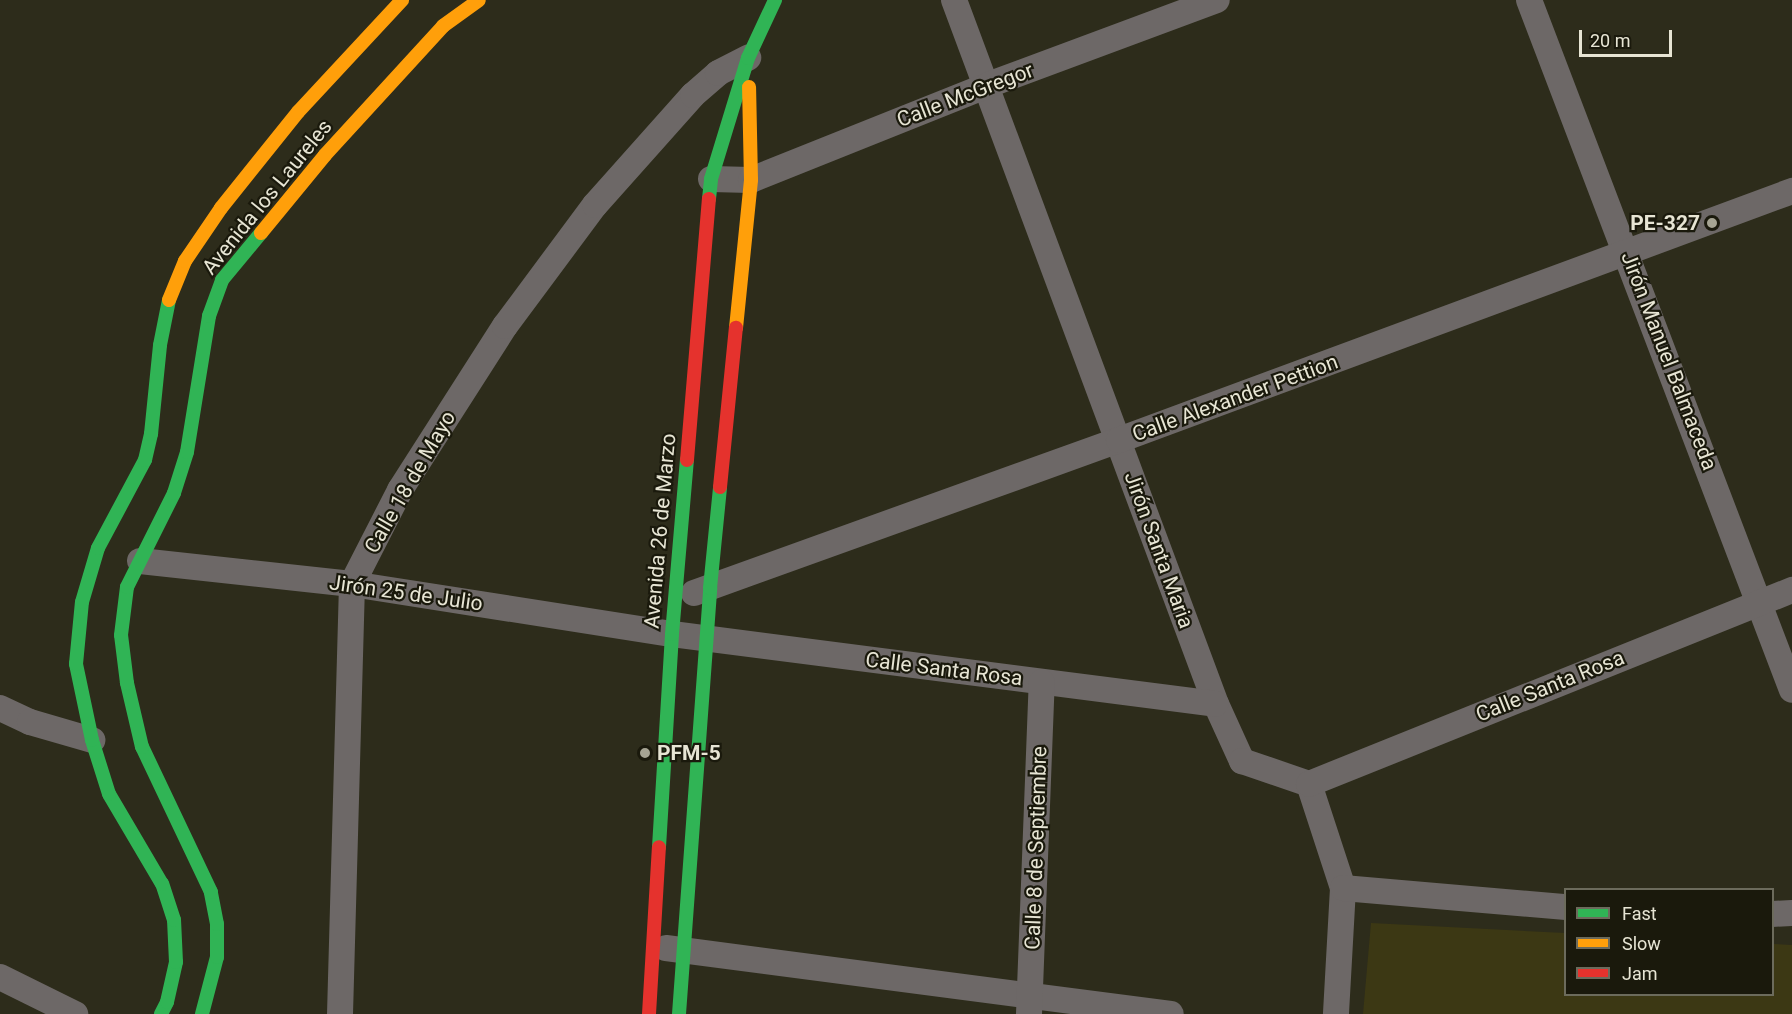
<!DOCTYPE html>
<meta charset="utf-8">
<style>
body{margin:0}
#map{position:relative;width:1792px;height:1014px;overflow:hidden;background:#2d2c1b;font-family:Roboto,sans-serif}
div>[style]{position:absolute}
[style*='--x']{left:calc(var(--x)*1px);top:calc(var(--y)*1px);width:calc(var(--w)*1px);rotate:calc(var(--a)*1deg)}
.built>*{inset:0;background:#3c3814}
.street>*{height:26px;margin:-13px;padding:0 13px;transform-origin:13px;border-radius:13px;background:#6d6867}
.fast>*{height:14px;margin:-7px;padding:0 7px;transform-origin:7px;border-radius:7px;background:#30b455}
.slow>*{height:14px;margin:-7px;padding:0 7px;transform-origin:7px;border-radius:7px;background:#ff9f0a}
.jam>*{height:14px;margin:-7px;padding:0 7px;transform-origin:7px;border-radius:7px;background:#e5322d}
.dots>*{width:16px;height:16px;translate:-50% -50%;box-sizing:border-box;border:3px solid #1a190c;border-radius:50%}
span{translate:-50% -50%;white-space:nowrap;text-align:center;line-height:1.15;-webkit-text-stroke:4.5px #1a190c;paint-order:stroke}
.street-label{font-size:21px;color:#e7e5d4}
.poi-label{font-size:21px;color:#e7e5d4;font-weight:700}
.right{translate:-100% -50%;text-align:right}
.left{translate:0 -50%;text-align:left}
.legend{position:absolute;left:1564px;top:888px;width:210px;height:108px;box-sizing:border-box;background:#1a190c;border:2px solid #6c6b5c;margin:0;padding:8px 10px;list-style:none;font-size:18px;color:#e7e5d4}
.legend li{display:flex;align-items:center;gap:12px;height:30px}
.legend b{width:30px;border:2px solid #6c6b5c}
.scale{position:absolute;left:1579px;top:30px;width:93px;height:27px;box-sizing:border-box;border:3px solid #e7e5d4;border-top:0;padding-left:8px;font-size:18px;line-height:21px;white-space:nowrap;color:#e7e5d4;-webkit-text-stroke:4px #1a190c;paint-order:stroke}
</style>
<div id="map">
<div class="built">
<i style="clip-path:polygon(1371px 923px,1565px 933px,1566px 994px,1772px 994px,1773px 944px,1792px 945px,1792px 1014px,1363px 1014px)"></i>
</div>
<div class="street">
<i style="--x:954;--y:0;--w:751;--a:69.59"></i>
<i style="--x:1216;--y:704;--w:63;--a:65.5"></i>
<i style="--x:1242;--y:761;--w:71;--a:18.9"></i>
<i style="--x:1309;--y:784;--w:109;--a:71.9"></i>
<i style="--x:1343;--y:888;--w:126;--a:93.2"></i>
<i style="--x:1529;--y:0;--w:738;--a:69.14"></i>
<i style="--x:711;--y:179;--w:40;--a:1.4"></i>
<i style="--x:751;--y:180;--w:255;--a:-21.8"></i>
<i style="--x:988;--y:85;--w:244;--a:-20.4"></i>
<i style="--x:140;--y:561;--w:213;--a:6.2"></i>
<i style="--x:352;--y:584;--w:324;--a:8.9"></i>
<i style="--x:672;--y:634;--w:548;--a:7.33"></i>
<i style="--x:694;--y:593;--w:452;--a:-19.8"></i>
<i style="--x:1119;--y:440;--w:718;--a:-20.3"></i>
<i style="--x:0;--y:708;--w:33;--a:25"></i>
<i style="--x:30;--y:722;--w:65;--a:16.2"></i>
<i style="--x:1309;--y:784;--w:521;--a:-21.88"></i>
<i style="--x:1343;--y:888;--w:224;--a:4.9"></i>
<i style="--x:1772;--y:914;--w:20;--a:-3"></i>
<i style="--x:666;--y:948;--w:509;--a:7.45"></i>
<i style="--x:0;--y:977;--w:84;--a:26.3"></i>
<i style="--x:340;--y:1014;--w:430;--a:-88.4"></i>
<i style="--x:352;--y:584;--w:106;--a:-62.9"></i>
<i style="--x:400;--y:490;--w:195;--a:-57.4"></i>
<i style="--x:505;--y:326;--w:151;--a:-53.4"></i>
<i style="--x:595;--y:205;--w:147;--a:-48.3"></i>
<i style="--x:693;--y:95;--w:33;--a:-41"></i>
<i style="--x:718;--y:73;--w:34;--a:-27"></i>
<i style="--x:1029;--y:1014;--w:332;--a:-87.8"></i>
</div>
<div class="fast">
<i style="--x:709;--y:199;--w:20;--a:-84"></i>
<i style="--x:711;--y:179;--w:127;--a:-73"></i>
<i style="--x:748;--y:58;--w:64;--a:-65"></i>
<i style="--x:659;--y:847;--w:213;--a:-86.5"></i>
<i style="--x:672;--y:634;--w:175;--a:-85.1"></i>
<i style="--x:161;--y:1014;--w:13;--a:-63"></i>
<i style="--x:167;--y:1002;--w:41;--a:-77.3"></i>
<i style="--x:176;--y:962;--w:42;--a:-92.7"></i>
<i style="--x:174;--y:920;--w:38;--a:-108"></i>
<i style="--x:162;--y:884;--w:104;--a:-120.5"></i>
<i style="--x:109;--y:794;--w:57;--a:-107.5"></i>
<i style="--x:92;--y:740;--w:78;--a:-101.9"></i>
<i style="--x:76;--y:664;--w:62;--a:-84.5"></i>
<i style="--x:82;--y:602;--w:56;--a:-73.5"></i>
<i style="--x:98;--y:548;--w:100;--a:-61.9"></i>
<i style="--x:145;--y:460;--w:27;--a:-77"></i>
<i style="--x:151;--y:434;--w:89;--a:-84.2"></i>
<i style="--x:160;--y:345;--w:46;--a:-78.7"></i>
<i style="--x:202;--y:1014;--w:59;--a:-75.3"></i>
<i style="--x:217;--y:957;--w:33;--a:-90"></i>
<i style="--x:217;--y:924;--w:33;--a:-101"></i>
<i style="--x:211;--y:892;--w:161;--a:-115.4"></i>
<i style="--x:142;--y:747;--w:66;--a:-103.2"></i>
<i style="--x:127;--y:683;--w:48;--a:-97.1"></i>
<i style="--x:121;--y:635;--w:48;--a:-82.9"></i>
<i style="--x:127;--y:587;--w:105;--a:-63.4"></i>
<i style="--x:174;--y:493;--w:43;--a:-72.4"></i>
<i style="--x:187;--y:452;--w:138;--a:-80.8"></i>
<i style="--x:209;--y:316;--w:38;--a:-70"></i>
<i style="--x:222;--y:280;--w:61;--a:-50.3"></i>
<i style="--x:679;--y:1014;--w:427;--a:-85.8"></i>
<i style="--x:710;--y:588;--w:101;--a:-84.3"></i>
</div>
<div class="slow">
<i style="--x:261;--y:233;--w:101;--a:-50.6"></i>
<i style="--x:325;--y:155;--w:175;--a:-47.5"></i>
<i style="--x:443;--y:26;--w:44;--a:-35.8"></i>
<i style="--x:169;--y:300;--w:42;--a:-67.7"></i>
<i style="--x:185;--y:261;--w:64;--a:-55.8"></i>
<i style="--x:221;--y:208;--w:123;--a:-51.3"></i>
<i style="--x:298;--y:112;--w:153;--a:-47.1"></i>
<i style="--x:736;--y:328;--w:149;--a:-84.2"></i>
<i style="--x:751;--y:180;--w:93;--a:-91.2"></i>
</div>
<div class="jam">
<i style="--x:687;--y:460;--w:262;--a:-85.2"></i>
<i style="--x:720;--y:487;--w:160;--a:-84.3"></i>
<i style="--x:649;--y:1014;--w:167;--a:-86.6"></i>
</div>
<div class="dots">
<i style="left:1712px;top:223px;background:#a6a493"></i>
<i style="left:645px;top:753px;background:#a6a493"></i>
</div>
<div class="street-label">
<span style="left:965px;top:95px;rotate:-21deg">Calle McGregor</span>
<span style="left:267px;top:197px;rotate:-51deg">Avenida los Laureles</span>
<span style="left:1669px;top:361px;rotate:69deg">Jirón Manuel Balmaceda</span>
<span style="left:1235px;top:398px;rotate:-20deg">Calle Alexander Pettion</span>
<span style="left:410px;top:482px;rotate:-60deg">Calle 18 de Mayo</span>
<span style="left:660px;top:531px;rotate:-85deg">Avenida 26 de Marzo</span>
<span style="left:1159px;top:550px;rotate:70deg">Jirón Santa Maria</span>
<span style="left:406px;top:593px;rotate:8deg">Jirón 25 de Julio</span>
<span style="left:944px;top:669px;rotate:7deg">Calle Santa Rosa</span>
<span style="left:1550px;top:686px;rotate:-22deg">Calle Santa Rosa</span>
<span style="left:1036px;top:848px;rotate:-88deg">Calle 8 de Septiembre</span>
</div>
<div class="poi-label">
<span class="right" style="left:1700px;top:223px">PE-327</span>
<span class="left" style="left:657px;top:753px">PFM-5</span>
</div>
<ul class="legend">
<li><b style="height:8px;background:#30b455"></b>Fast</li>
<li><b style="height:8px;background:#ff9f0a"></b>Slow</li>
<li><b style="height:8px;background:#e5322d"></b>Jam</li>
</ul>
<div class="scale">20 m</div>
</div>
